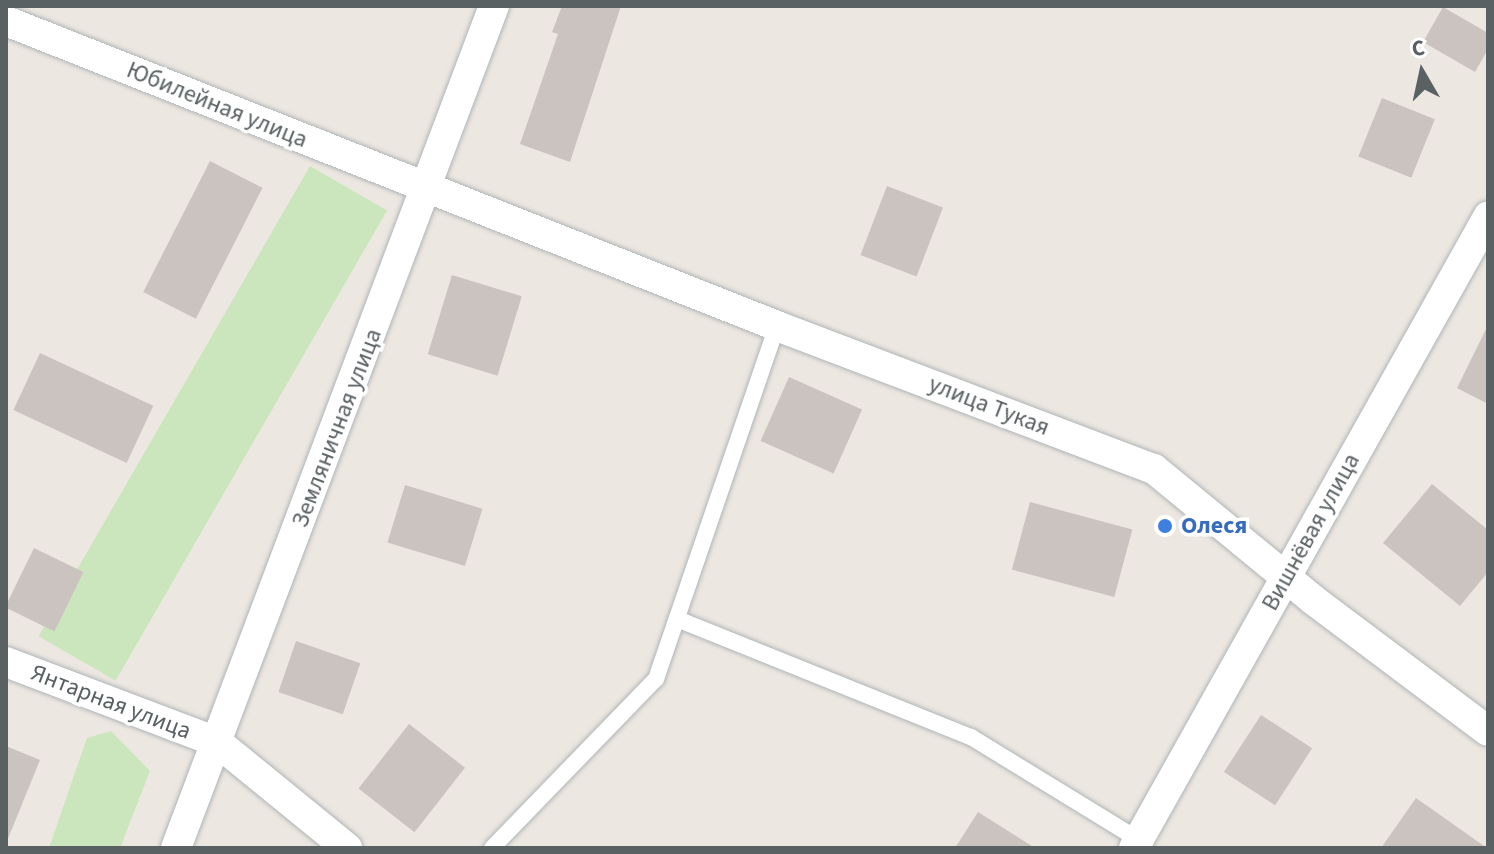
<!DOCTYPE html>
<meta charset="utf-8">
<style>
body{margin:0}
#map{position:relative;width:1494px;height:854px;overflow:hidden;background:#ede7e1;font-family:"Source Sans 3",sans-serif}
div>[style]{position:absolute}
[style*='--x']{left:calc(var(--x)*1px);top:calc(var(--y)*1px);width:calc(var(--w)*1px);rotate:calc(var(--a)*1deg)}
.green>*{inset:0;background:#cbe6bd;transform-origin:0 0}
.building>*{inset:0;background:#cac3c0;transform-origin:0 0}
.roads{filter:drop-shadow(0 0 2px #afb5b7) drop-shadow(0 0 2px #afb5b7)}
.lane>*{height:16px;margin:-8px;padding:0 8px;transform-origin:8px;border-radius:8px;background:#fff}
.street>*{height:30px;margin:-15px;padding:0 15px;transform-origin:15px;border-radius:15px;background:#fff}
.dots>*{width:22px;height:22px;translate:-50% -50%;box-sizing:border-box;border:4px solid #fff;border-radius:50%}
span{translate:-50% -50%;white-space:nowrap;text-align:center;line-height:1.15;-webkit-text-stroke:7px #fff;paint-order:stroke}
.street-label{font-size:24px;color:#5a6163}
.shop-label{font-size:24px;color:#366cbe;font-weight:700}
.left{translate:0 -50%;text-align:left}
.frame{position:absolute;inset:0;border:8px solid #5a6163;pointer-events:none}
.north{position:absolute;left:1382px;top:32px;width:80px;height:80px;-webkit-text-stroke:6px #fff;paint-order:stroke;rotate:351deg;font-size:22px;font-weight:700;line-height:32px;text-align:center;color:#5a6163}
.north::after{content:'';display:block;margin:auto;width:28px;height:36px;background:#5a6163;clip-path:polygon(50% 0,100% 100%,50% 72%,0 100%)}
</style>
<div id="map">
<div class="green">
<i style="left:310px;top:166px;width:89px;height:543px;rotate:30deg"></i>
<i style="clip-path:polygon(111px 731px,150px 771px,120px 848px,49px 848px,87px 738px)"></i>
</div>
<div class="building">
<i style="clip-path:polygon(562px 6px,621px 6px,570px 162px,520px 144px,558px 34px,552px 32px)"></i>
<i style="clip-path:polygon(1443px 7px,1488px 33px,1488px 49px,1475px 72px,1423px 42px)"></i>
<i style="left:1382px;top:98px;width:57px;height:63px;rotate:22deg"></i>
<i style="left:210px;top:161px;width:59px;height:147px;rotate:27deg"></i>
<i style="left:887px;top:186px;width:60px;height:74px;rotate:21deg"></i>
<i style="left:452px;top:275px;width:73px;height:83px;rotate:17deg"></i>
<i style="clip-path:polygon(1488px 325px,1488px 404px,1457px 388px)"></i>
<i style="left:40px;top:353px;width:125px;height:63px;rotate:25deg"></i>
<i style="left:789px;top:377px;width:80px;height:70px;rotate:24deg"></i>
<i style="clip-path:polygon(1432px 484px,1488px 530px,1488px 572px,1460px 606px,1383px 543px)"></i>
<i style="left:405px;top:485px;width:81px;height:60px;rotate:17deg"></i>
<i style="left:1030px;top:502px;width:106px;height:70px;rotate:15deg"></i>
<i style="left:34px;top:548px;width:55px;height:66px;rotate:26deg"></i>
<i style="left:296px;top:641px;width:68px;height:54px;rotate:19deg"></i>
<i style="left:1261px;top:715px;width:61px;height:68px;rotate:33deg"></i>
<i style="left:409px;top:724px;width:71px;height:82px;rotate:38deg"></i>
<i style="clip-path:polygon(6px 746px,40px 760px,7px 841px,6px 840px)"></i>
<i style="clip-path:polygon(1416px 798px,1487px 848px,1381px 848px)"></i>
<i style="clip-path:polygon(978px 812px,1035px 848px,955px 848px)"></i>
</div>
<div class="roads">
<div class="lane">
<i style="--x:677;--y:619;--w:317;--a:21.9"></i>
<i style="--x:971;--y:737;--w:197;--a:31.5"></i>
<i style="--x:492;--y:848;--w:235;--a:-45.9"></i>
<i style="--x:656;--y:679;--w:373;--a:-71.1"></i>
</div>
<div class="street">
<i style="--x:6;--y:21;--w:829;--a:21.58"></i>
<i style="--x:777;--y:326;--w:403;--a:20.8"></i>
<i style="--x:1154;--y:469;--w:205;--a:39.4"></i>
<i style="--x:1312;--y:599;--w:220;--a:36.9"></i>
<i style="--x:6;--y:662;--w:226;--a:20.8"></i>
<i style="--x:217;--y:742;--w:168;--a:39.2"></i>
<i style="--x:176;--y:848;--w:900;--a:-69.31"></i>
<i style="--x:1134;--y:848;--w:724;--a:-60.71"></i>
</div>
</div>
<div class="dots">
<i style="left:1165px;top:526px;background:#3f7fe0"></i>
</div>
<div class="street-label">
<span style="left:217px;top:105px;rotate:22deg">Юбилейная улица</span>
<span style="left:989px;top:406px;rotate:21deg">улица Тукая</span>
<span style="left:337px;top:428px;rotate:-69deg">Земляничная улица</span>
<span style="left:1311px;top:532px;rotate:-61deg">Вишнёвая улица</span>
<span style="left:111px;top:702px;rotate:21deg">Янтарная улица</span>
</div>
<div class="shop-label">
<span class="left" style="left:1181px;top:526px">Олеся</span>
</div>
<div class="frame"></div>
<div class="north">С</div>
</div>
